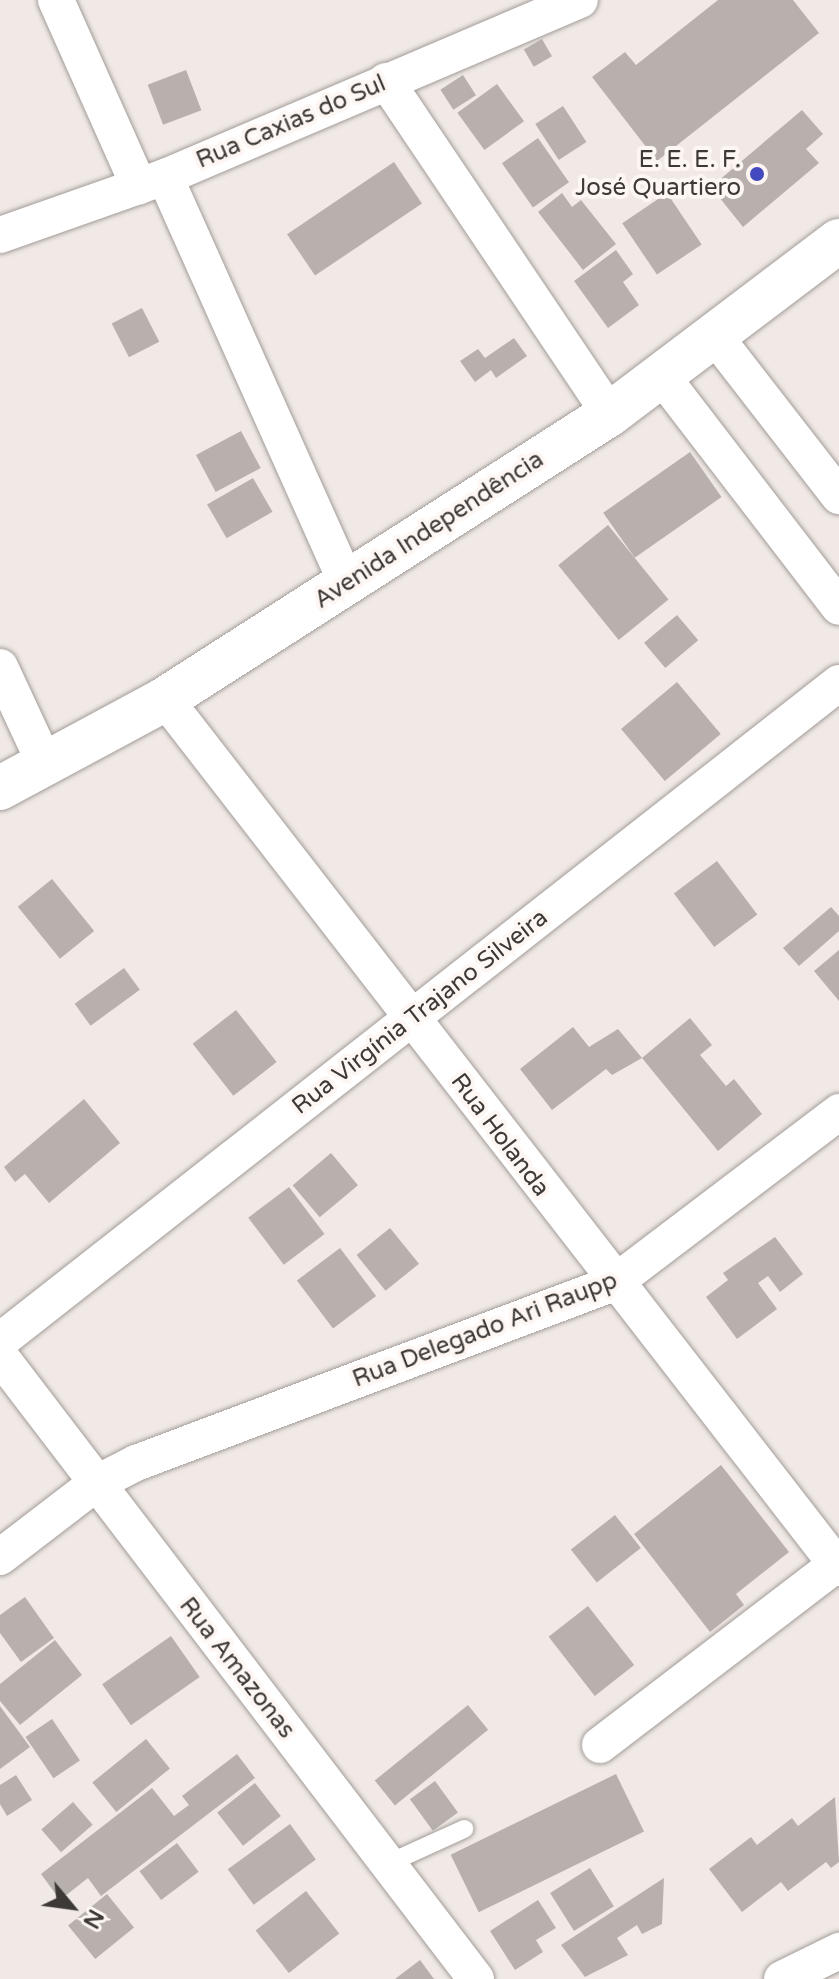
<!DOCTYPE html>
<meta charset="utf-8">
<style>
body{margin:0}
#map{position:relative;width:839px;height:1979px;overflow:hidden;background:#f0e9e5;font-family:"Varela Round",sans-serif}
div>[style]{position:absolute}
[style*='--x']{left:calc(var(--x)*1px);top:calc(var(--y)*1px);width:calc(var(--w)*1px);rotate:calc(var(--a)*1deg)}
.building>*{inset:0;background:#b8b0ad;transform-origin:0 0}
.roads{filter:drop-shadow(0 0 2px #a39c98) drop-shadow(0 0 2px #a39c98)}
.service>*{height:18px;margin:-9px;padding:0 9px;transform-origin:9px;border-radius:9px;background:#fff}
.minor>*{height:36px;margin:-18px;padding:0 18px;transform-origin:18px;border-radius:18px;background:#fff}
.tertiary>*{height:44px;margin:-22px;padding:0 22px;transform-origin:22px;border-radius:22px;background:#fff}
.dots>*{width:22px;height:22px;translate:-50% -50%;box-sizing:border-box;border:4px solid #fef6f2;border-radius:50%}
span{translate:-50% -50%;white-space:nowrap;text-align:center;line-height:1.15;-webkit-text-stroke:8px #fef6f2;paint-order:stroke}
.street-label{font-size:24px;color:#3c3937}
.poi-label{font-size:24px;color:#3c3937}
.right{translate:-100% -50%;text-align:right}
.north{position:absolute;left:32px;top:1867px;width:80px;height:80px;-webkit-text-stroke:6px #fef6f2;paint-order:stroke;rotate:119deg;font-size:22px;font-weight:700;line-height:32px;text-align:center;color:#3c3937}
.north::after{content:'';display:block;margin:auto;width:28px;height:36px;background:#3c3937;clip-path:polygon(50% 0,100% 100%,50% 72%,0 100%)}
</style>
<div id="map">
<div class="building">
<i style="clip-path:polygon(718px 0,793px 0,819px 33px,657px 161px,592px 77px,625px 52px,636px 65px)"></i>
<i style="left:542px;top:39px;width:20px;height:21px;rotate:60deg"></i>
<i style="left:186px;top:70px;width:43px;height:41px;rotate:69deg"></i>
<i style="left:463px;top:75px;width:24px;height:27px;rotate:57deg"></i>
<i style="left:497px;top:84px;width:46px;height:49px;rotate:54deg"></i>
<i style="left:563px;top:106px;width:43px;height:33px;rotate:57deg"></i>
<i style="clip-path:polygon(802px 110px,823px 134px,806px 149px,819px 163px,743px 227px,711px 187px)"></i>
<i style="left:538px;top:138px;width:54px;height:44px;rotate:55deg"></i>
<i style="left:394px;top:162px;width:50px;height:129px;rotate:56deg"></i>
<i style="clip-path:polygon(562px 193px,572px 207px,581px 200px,616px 244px,583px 270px,538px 212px)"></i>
<i style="left:667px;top:193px;width:62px;height:54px;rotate:56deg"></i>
<i style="clip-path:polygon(616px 250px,633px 274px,623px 282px,639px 305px,608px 328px,574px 281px)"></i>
<i style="left:142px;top:308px;width:38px;height:34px;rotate:63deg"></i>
<i style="clip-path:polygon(514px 338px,527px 356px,496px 378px,491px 370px,475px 382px,460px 361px,478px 349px,485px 358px)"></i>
<i style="left:241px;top:431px;width:42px;height:51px;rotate:62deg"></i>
<i style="left:690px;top:452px;width:55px;height:106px;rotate:55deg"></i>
<i style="left:253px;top:478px;width:39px;height:53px;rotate:60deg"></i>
<i style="left:608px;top:525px;width:96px;height:64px;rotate:51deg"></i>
<i style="left:677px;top:615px;width:33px;height:43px;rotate:50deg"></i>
<i style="left:677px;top:682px;width:68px;height:73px;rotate:50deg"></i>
<i style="left:717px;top:861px;width:67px;height:54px;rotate:53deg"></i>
<i style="left:52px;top:879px;width:67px;height:44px;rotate:51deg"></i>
<i style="clip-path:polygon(831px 907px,839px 916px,839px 931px,799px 966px,783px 948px)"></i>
<i style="clip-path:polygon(839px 950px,839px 1001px,814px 971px)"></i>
<i style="left:124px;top:968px;width:27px;height:61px;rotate:54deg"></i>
<i style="left:236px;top:1010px;width:66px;height:55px;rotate:52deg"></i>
<i style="clip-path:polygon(690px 1018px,712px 1045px,700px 1055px,726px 1086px,734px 1079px,762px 1114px,718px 1151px,642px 1058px)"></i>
<i style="clip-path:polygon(573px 1027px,589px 1047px,618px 1029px,642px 1058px,612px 1075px,606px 1069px,552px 1110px,520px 1069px)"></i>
<i style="clip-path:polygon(84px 1099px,120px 1143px,49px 1203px,25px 1174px,15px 1182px,4px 1167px)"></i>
<i style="left:331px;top:1153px;width:42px;height:50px;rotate:50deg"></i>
<i style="left:289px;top:1187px;width:59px;height:51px;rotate:53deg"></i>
<i style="left:390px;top:1228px;width:46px;height:43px;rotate:51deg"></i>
<i style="clip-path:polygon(775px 1237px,803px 1274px,780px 1292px,768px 1276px,758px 1283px,777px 1309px,737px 1339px,706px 1297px,728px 1280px,723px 1273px)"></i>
<i style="left:340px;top:1248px;width:60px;height:54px;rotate:53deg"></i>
<i style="clip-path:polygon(721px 1465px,789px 1552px,736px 1594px,744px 1605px,710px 1632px,634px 1534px)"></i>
<i style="left:615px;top:1515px;width:42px;height:56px;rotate:52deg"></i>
<i style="clip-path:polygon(25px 1597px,54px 1638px,21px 1662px,0 1633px,0 1615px)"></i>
<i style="left:588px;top:1606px;width:75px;height:50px;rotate:52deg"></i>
<i style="left:171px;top:1636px;width:50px;height:84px;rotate:55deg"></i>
<i style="clip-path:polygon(55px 1640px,82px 1675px,20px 1725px,0 1701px,0 1684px)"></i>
<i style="left:468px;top:1705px;width:32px;height:120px;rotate:51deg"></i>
<i style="clip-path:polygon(0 1706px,30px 1747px,0 1769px)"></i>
<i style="left:52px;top:1719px;width:50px;height:32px;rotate:56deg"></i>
<i style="left:146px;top:1739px;width:38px;height:69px;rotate:51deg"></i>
<i style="clip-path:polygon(237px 1754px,255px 1778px,101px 1896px,88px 1878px,60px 1900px,41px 1874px,152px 1788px,174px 1816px,189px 1805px,182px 1796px)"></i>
<i style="left:616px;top:1774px;width:64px;height:184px;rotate:64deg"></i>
<i style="clip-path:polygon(16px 1775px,32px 1800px,7px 1816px,0 1804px,0 1785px)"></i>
<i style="left:435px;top:1781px;width:39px;height:31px;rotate:54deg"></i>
<i style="left:255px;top:1783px;width:42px;height:48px;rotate:52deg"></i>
<i style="clip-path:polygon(835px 1797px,839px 1862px,831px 1868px,826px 1862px,788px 1891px,781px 1882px,742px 1912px,709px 1869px,751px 1837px,757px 1845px,792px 1818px,798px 1826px)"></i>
<i style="left:73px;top:1802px;width:30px;height:42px;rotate:49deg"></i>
<i style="left:290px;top:1824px;width:44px;height:77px;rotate:54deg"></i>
<i style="left:177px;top:1843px;width:36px;height:47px;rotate:53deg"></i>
<i style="left:590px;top:1868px;width:45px;height:47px;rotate:58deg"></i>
<i style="clip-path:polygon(664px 1878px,662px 1924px,642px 1934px,637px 1925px,617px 1938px,628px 1955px,585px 1977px,561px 1945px)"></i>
<i style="left:306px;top:1891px;width:54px;height:64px;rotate:52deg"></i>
<i style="left:107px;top:1894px;width:43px;height:50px;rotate:51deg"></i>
<i style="clip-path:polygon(538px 1900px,556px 1928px,536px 1940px,543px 1952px,515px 1970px,490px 1931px)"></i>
<i style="clip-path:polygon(420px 1960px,434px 1979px,395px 1979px)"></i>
</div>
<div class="roads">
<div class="service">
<i style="--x:387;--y:1864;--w:85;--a:-24.4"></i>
</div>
<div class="minor">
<i style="--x:56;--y:0;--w:204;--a:66"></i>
<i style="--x:386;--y:81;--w:401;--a:56.1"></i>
<i style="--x:165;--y:177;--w:446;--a:65.9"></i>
<i style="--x:0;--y:235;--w:175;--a:-19.4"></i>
<i style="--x:165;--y:177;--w:451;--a:-23.1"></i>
<i style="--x:714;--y:335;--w:204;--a:52.2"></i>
<i style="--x:661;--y:375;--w:292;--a:52.5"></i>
<i style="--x:0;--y:667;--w:109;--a:65.1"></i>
<i style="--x:165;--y:699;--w:1100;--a:52.2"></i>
<i style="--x:0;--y:1341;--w:1066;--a:-38.11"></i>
<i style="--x:0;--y:1356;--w:784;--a:52.62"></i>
<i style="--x:0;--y:1557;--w:120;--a:-37.5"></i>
<i style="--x:95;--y:1484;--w:46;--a:-27.1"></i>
<i style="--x:136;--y:1463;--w:511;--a:-20.63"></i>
<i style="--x:614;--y:1283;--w:283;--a:-37.2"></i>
<i style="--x:600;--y:1745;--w:301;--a:-37.4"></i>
<i style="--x:782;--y:1979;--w:64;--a:-26.2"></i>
</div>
<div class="tertiary">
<i style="--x:0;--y:788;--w:187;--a:-28.3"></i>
<i style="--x:165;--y:699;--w:528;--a:-32.64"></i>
<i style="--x:610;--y:414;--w:287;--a:-37.1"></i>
</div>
</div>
<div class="dots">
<i style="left:757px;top:174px;background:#4349be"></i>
</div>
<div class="street-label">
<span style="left:291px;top:122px;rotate:-23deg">Rua Caxias do Sul</span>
<span style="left:429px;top:530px;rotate:-33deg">Avenida Independência</span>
<span style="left:420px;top:1012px;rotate:-38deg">Rua Virgínia Trajano Silveira</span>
<span style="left:500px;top:1135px;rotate:53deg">Rua Holanda</span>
<span style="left:485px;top:1330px;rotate:-21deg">Rua Delegado Ari Raupp</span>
<span style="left:237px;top:1668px;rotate:52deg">Rua Amazonas</span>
</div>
<div class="poi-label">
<span class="right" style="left:741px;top:174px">E. E. E. F.<br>José Quartiero</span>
</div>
<div class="north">N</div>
</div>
